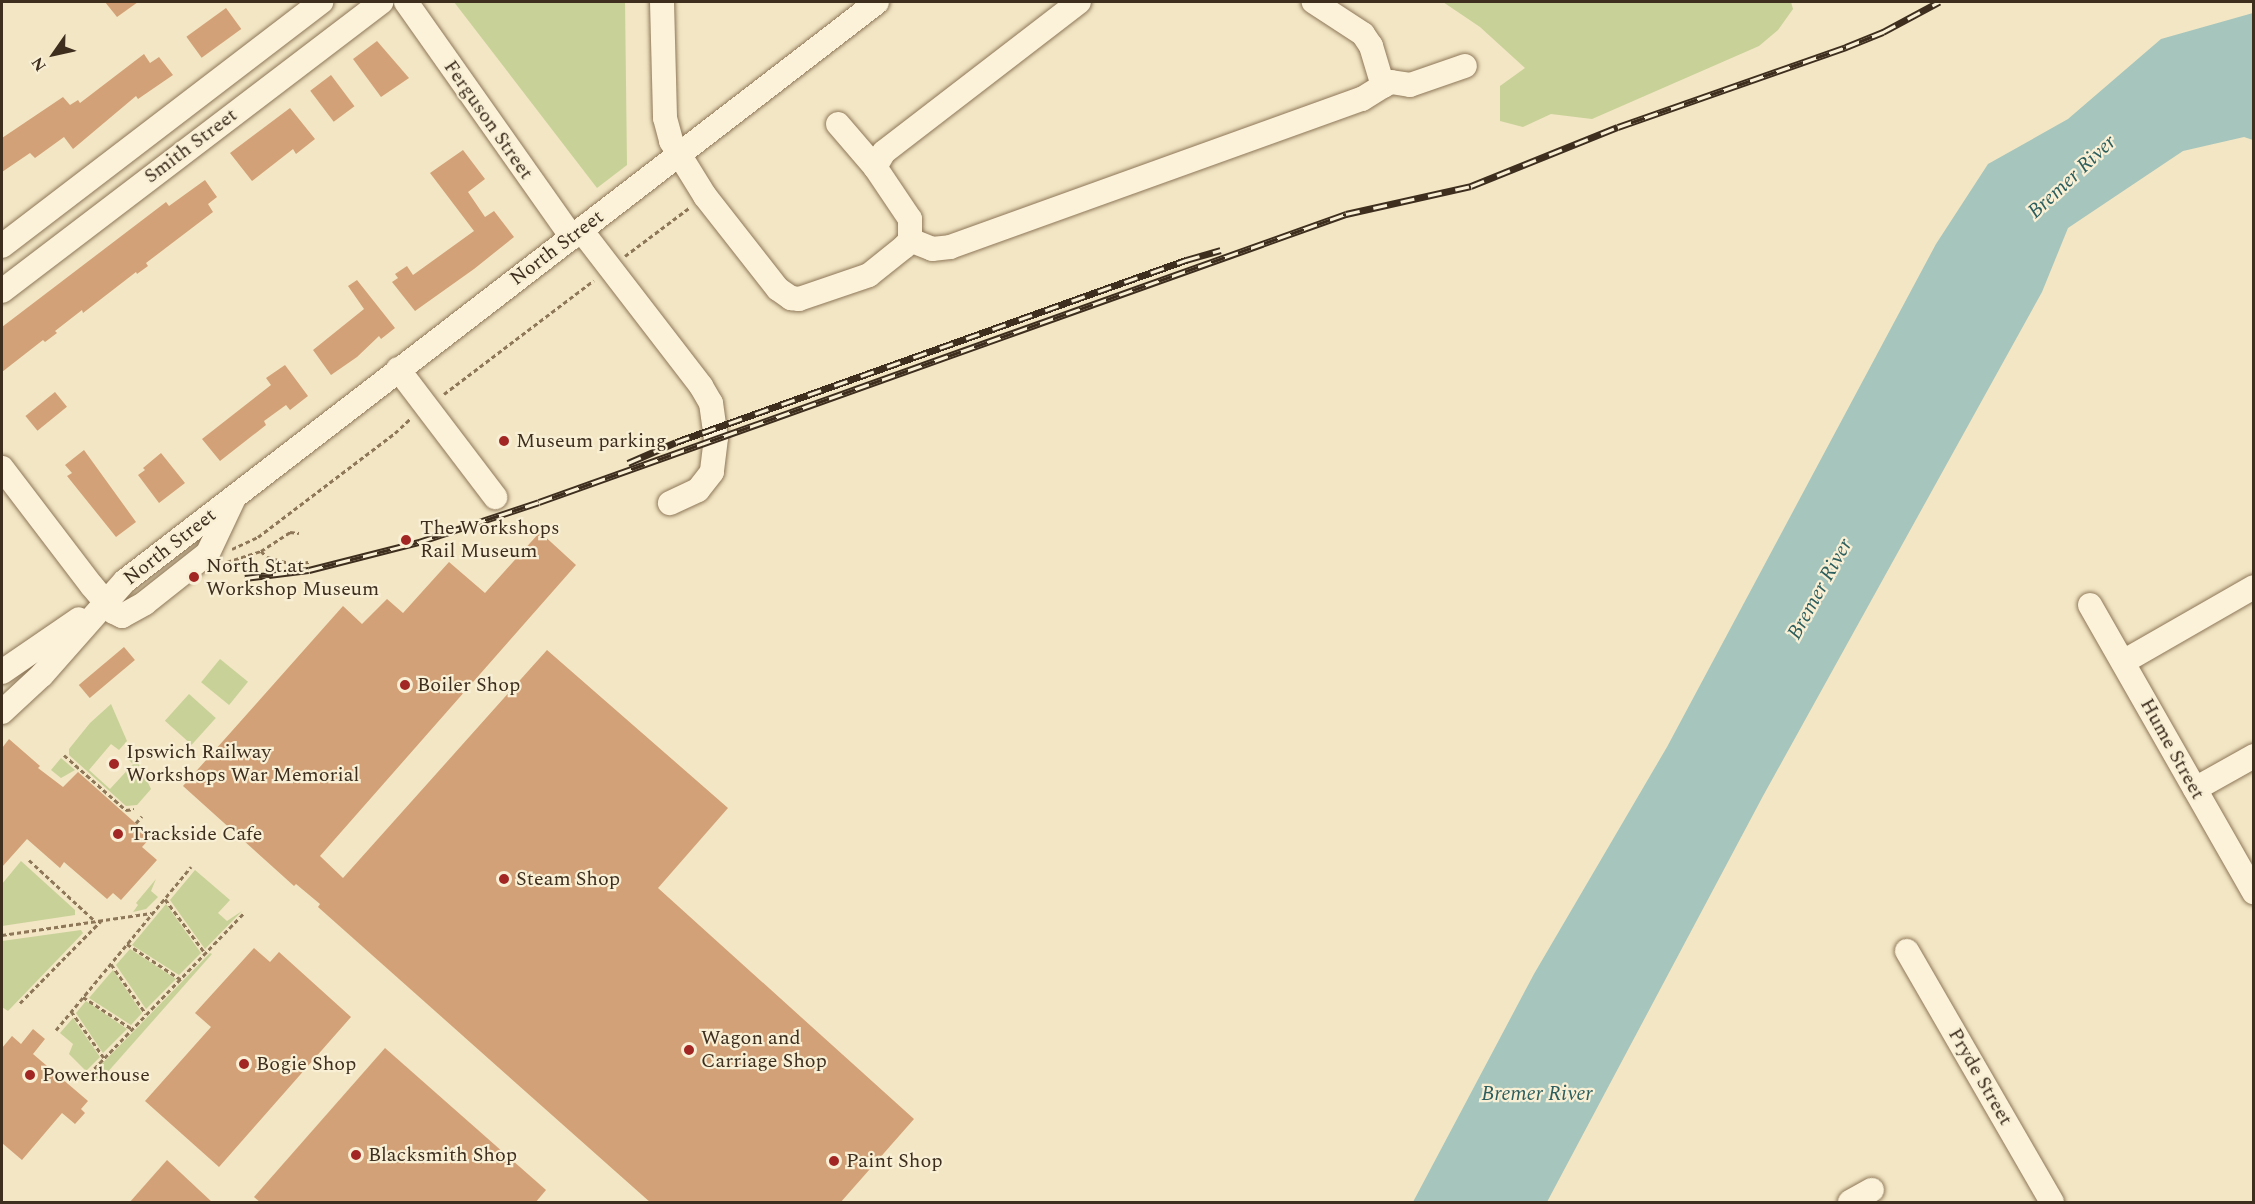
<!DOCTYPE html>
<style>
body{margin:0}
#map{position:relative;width:2255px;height:1204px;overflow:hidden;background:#f2e6c4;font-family:Spectral,serif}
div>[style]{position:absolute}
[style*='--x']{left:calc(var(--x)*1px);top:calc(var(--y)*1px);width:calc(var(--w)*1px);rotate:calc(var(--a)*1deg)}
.green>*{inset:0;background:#c8d197;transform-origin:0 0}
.water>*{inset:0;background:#a6c5bd}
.building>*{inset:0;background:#d3a177;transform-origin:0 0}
.path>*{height:3px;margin-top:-1.5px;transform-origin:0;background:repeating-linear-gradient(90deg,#8e7759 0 4.5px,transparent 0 7.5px)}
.roads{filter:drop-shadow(0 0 2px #8e7759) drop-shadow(0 0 2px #8e7759)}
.minor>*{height:24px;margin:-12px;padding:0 12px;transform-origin:12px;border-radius:12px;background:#fbf2d9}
.rail>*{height:7px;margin-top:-3.5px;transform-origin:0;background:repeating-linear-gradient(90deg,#f8efd5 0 14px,#3d2e1e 0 28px);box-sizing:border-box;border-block:2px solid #3d2e1e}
.dots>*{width:16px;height:16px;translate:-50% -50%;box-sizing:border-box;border:3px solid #f8efd5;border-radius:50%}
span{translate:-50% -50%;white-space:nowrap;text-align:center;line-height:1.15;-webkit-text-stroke:4.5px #f8efd5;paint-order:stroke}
.street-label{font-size:20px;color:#3d2e1e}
.poi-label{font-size:20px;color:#3d2e1e}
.left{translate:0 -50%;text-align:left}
.water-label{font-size:21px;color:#2c5e5d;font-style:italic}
.frame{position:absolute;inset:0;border:3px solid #3d2e1e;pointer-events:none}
.north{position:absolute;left:24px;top:24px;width:60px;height:60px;-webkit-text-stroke:4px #f8efd5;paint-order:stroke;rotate:236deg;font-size:16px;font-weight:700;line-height:24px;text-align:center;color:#3d2e1e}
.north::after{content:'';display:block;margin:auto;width:21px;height:27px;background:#3d2e1e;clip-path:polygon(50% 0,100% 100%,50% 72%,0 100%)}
</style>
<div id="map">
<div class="green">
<i style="clip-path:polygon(454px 2px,625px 2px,627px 165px,597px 188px)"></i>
<i style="clip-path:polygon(1443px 2px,1791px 2px,1793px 9px,1778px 30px,1759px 46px,1592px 119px,1551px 114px,1523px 127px,1500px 121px,1500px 86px,1525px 68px,1480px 27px)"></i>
<i style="left:220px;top:659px;width:36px;height:30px;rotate:39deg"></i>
<i style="left:189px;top:694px;width:36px;height:36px;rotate:42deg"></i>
<i style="clip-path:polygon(111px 704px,127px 741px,119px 750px,111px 744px,89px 770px,110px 789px,133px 764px,126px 757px,132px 750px,151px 789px,137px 805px,126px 806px,69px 755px,69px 749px,90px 723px)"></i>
<i style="clip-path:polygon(61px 758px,75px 770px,61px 778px,51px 770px)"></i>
<i style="clip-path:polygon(21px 861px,75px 910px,75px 915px,2px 926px,2px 884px)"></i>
<i style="clip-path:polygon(195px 870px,230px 900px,218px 913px,227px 921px,242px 911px,205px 949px,170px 900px)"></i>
<i style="clip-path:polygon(156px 879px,151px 891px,158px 897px,146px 909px,133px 912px,138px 905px,136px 903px)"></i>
<i style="clip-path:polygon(166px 904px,201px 953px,179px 975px,132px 945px)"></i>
<i style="clip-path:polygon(81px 930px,83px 933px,8px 1011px,2px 1007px,2px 941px)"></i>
<i style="clip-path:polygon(130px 949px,176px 979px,146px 1009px,116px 965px)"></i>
<i style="clip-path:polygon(210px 953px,212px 954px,98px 1083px,92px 1074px)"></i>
<i style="clip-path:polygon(113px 970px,142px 1013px,131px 1025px,89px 998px)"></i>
<i style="clip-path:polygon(86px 1001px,127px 1029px,103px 1053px,76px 1013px)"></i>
<i style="clip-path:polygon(73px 1018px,100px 1057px,86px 1071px,69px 1054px,73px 1044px,60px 1033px)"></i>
</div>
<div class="water">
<i style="clip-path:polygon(2253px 13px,2253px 140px,2244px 137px,2183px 151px,2068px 228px,2042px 292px,1763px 796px,1547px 1202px,1413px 1202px,1534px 974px,1667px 747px,1936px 244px,1988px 164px,2068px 119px,2161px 39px)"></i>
</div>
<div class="building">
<i style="clip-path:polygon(105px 2px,138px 2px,117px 17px)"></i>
<i style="left:226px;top:8px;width:26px;height:49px;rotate:54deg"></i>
<i style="clip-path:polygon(377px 41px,409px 78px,381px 97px,353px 59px)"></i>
<i style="clip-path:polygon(144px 54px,150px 63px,159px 57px,173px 75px,138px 99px,136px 96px,73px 149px,64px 137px,35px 158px,30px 153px,2px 172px,2px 138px,63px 97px,70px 105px,78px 100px,80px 103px)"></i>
<i style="left:331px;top:75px;width:39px;height:26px;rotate:53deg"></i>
<i style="clip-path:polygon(290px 108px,315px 139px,296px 154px,293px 149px,252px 181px,230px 153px)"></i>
<i style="clip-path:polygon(463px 150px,485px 179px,468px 192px,485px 217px,494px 211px,514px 237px,474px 269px,415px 311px,392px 282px,398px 278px,395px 274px,407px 266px,413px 275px,474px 231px,430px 173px)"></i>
<i style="clip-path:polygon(205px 180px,217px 197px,208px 204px,213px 212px,146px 263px,148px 266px,137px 274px,136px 272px,83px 313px,82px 310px,55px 331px,57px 333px,45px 342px,43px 340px,2px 372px,2px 327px,166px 202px,169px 206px)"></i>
<i style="clip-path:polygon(357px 280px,395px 328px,381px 339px,379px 336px,357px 357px,331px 375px,313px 350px,364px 309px,348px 286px)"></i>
<i style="clip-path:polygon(285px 365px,308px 396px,290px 410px,286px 405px,264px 421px,266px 425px,220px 461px,202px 439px,271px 385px,266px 378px)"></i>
<i style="left:55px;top:392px;width:19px;height:38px;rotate:51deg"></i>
<i style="clip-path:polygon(84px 450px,136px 522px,116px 537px,67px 476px,72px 473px,65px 465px)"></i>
<i style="clip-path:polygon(161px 453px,185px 483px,159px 503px,138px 475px,145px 470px,143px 468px)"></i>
<i style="clip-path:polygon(540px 532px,576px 565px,320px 856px,343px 878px,547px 650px,728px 808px,658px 888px,914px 1119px,840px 1203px,651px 1203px,318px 907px,320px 904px,296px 884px,294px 886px,183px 786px,343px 606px,362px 624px,387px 599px,403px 613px,449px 562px,485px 593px)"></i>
<i style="left:124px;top:647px;width:17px;height:59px;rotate:50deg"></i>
<i style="clip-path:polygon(9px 739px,40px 766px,38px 768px,63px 787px,78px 772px,151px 837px,142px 847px,157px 860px,121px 900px,113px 893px,107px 899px,64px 862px,60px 868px,27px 839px,2px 867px,2px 748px)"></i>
<i style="clip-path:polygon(254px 948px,270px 962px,279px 952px,351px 1017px,219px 1167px,145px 1101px,211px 1027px,195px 1013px)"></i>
<i style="clip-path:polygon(33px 1029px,45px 1039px,33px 1054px,88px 1101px,81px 1109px,85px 1113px,75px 1124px,62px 1113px,22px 1160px,2px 1143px,2px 1048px,12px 1036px,21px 1044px)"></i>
<i style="clip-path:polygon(385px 1048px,546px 1190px,535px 1203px,261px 1203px,254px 1197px)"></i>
<i style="clip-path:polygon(167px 1160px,213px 1203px,129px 1203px)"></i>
</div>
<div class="path">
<i style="--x:625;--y:256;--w:80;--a:-36.9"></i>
<i style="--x:444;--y:394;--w:188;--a:-37.2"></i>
<i style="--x:232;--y:549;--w:29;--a:-25"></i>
<i style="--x:258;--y:537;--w:172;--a:-37.2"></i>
<i style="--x:395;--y:433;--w:21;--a:-43"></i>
<i style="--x:261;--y:551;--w:8;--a:45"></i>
<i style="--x:267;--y:557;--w:23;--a:15"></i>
<i style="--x:289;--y:563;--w:21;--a:-3"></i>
<i style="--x:227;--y:562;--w:36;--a:-18"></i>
<i style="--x:261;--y:551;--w:35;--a:-33"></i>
<i style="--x:290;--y:532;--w:9;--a:6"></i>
<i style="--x:64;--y:755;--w:83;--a:41.6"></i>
<i style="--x:126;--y:810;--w:8;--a:-7"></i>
<i style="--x:136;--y:823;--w:9;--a:-49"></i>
<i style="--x:29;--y:860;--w:90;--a:42.7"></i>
<i style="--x:165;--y:899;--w:67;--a:53.5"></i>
<i style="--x:2;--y:935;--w:151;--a:-8.4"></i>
<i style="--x:127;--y:944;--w:64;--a:33.4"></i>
<i style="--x:111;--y:964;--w:61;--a:55"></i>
<i style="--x:83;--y:997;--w:59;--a:33.1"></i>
<i style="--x:20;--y:1003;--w:115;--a:-45.4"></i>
<i style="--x:71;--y:1011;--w:57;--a:54.9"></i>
<i style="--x:56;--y:1030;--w:212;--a:-50.4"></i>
<i style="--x:89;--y:1074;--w:223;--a:-46.1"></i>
</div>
<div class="roads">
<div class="minor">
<i style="--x:406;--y:2;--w:288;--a:54.8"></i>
<i style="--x:662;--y:2;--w:116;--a:88.5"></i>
<i style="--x:665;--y:118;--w:24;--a:75"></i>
<i style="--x:671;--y:141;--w:65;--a:58.3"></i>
<i style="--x:705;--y:196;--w:118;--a:51.9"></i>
<i style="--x:778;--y:289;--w:16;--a:35"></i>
<i style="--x:791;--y:298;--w:8;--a:7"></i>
<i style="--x:799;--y:299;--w:74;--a:-18.9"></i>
<i style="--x:869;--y:275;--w:45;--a:-38.7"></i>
<i style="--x:904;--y:247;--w:9;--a:-49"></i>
<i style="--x:910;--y:240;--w:21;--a:-90"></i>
<i style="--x:910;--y:219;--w:63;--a:-123.9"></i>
<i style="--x:875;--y:167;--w:17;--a:-59"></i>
<i style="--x:884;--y:152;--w:246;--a:-37.6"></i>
<i style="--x:1383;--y:86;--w:9;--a:-27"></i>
<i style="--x:1391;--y:82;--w:19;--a:9"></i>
<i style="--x:1410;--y:85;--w:58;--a:-19.1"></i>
<i style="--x:838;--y:124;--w:57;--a:49.3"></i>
<i style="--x:581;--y:230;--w:197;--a:52.4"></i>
<i style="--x:701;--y:386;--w:20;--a:60"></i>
<i style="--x:711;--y:403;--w:35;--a:82"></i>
<i style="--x:716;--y:438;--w:34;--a:97"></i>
<i style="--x:712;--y:472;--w:23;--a:128"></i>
<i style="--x:698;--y:490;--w:31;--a:155"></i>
<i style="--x:910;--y:240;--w:24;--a:22"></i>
<i style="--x:932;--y:249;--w:18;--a:-6"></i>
<i style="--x:950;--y:247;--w:438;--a:-19.8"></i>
<i style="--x:1362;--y:99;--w:25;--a:-32"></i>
<i style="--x:1383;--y:86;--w:42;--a:-106.7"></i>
<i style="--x:1371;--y:46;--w:14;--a:-124"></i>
<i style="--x:1363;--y:34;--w:59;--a:-146.9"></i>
<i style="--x:2;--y:246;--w:402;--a:-37.4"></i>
<i style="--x:2;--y:291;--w:477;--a:-37.3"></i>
<i style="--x:398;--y:369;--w:161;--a:52.8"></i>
<i style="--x:2;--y:468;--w:148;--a:52.7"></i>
<i style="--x:92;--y:586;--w:34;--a:50"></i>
<i style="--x:114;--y:612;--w:9;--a:27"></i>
<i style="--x:122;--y:616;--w:26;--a:-29"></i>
<i style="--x:145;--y:603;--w:80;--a:-38.4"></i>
<i style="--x:208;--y:553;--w:61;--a:-64.7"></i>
<i style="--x:2090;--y:605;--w:331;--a:60.3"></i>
<i style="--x:2123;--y:662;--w:151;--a:-29.8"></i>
<i style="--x:2;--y:672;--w:93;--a:-34.5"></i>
<i style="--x:2;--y:712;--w:54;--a:-42.8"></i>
<i style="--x:42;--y:675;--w:125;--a:-48.6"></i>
<i style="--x:125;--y:581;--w:949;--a:-37.59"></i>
<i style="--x:2195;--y:789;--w:68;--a:-29.2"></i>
<i style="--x:1907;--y:951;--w:290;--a:60"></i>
<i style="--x:1850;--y:1202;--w:25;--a:-29"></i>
</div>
</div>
<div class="rail">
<i style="--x:628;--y:463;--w:52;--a:-23.6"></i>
<i style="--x:676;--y:442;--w:542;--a:-19.64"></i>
<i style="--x:1186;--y:260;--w:36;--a:-16"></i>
<i style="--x:245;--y:578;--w:64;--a:-7.1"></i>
<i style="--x:309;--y:570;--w:114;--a:-14.3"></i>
<i style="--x:419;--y:542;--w:126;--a:-18.4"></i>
<i style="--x:539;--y:502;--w:857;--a:-19.64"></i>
<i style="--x:1346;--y:214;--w:128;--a:-12.6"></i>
<i style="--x:1471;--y:186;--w:158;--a:-21.9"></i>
<i style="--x:1618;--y:127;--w:242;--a:-19.3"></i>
<i style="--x:1846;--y:47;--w:40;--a:-22"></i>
<i style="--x:1883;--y:32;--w:64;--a:-28.2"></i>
</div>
<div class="dots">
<i style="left:504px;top:441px;background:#a22724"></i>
<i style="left:406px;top:540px;background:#a22724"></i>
<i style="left:194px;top:577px;background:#a22724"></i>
<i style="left:405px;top:685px;background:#a22724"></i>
<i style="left:114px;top:764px;background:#a22724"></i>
<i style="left:118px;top:834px;background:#a22724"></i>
<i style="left:504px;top:879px;background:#a22724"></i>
<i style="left:689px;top:1050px;background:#a22724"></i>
<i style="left:244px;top:1064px;background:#a22724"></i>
<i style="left:30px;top:1075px;background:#a22724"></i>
<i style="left:356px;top:1155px;background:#a22724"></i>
<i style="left:834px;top:1161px;background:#a22724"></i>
</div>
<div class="street-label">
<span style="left:488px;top:120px;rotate:55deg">Ferguson Street</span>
<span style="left:191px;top:146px;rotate:-37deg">Smith Street</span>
<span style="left:557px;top:248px;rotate:-37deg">North Street</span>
<span style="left:170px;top:547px;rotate:-38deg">North Street</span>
<span style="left:2172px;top:749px;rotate:61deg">Hume Street</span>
<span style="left:1980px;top:1077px;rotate:60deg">Pryde Street</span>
</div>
<div class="poi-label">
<span class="left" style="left:516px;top:441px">Museum parking</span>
<span class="left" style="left:420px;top:540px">The Workshops<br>Rail Museum</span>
<span class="left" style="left:206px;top:578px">North St at<br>Workshop Museum</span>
<span class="left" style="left:417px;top:685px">Boiler Shop</span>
<span class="left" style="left:126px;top:764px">Ipswich Railway<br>Workshops War Memorial</span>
<span class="left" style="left:130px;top:834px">Trackside Cafe</span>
<span class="left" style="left:516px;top:879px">Steam Shop</span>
<span class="left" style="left:701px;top:1050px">Wagon and<br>Carriage Shop</span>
<span class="left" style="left:256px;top:1064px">Bogie Shop</span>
<span class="left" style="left:42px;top:1075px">Powerhouse</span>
<span class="left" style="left:368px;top:1155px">Blacksmith Shop</span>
<span class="left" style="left:846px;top:1161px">Paint Shop</span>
</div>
<div class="water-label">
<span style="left:2072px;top:177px;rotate:-43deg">Bremer River</span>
<span style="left:1820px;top:589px;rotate:-61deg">Bremer River</span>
<span style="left:1537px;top:1094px">Bremer River</span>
</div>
<div class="frame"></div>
<div class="north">N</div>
</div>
